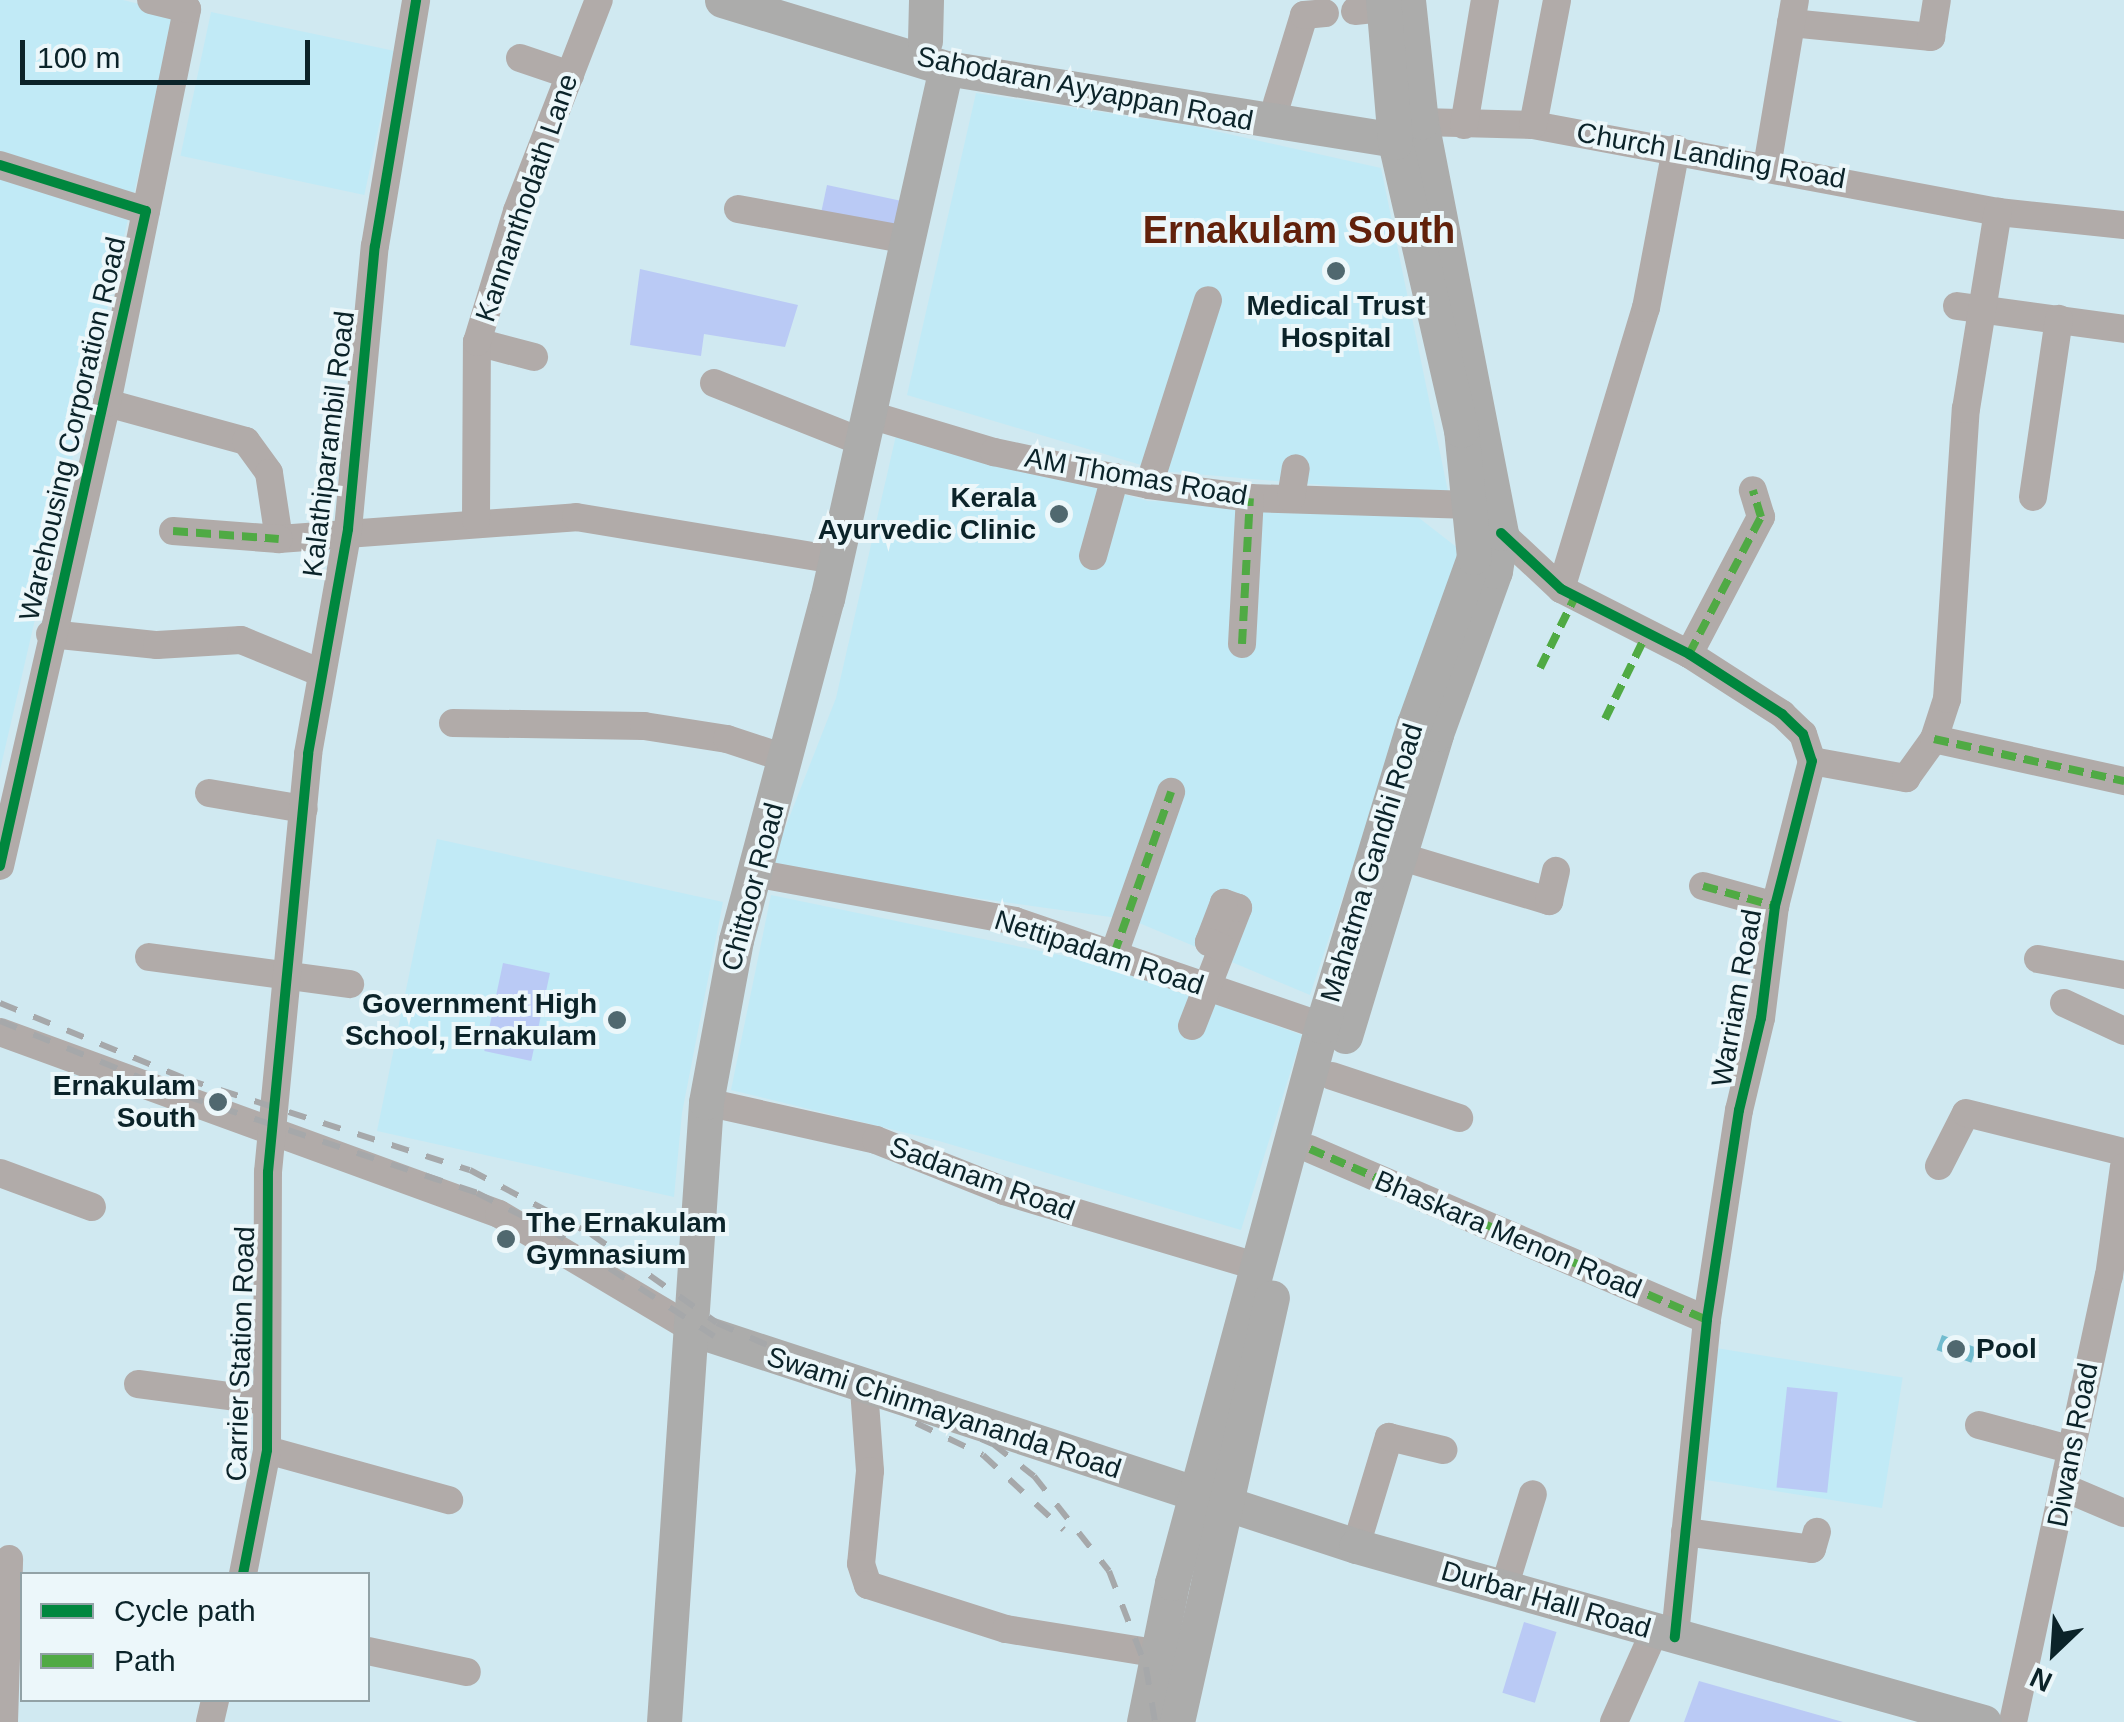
<!DOCTYPE html>
<style>
body{margin:0}
#map{position:relative;width:2124px;height:1722px;overflow:hidden;background:#d0e9f1;font-family:Arial,sans-serif}
div>[style]{position:absolute}
[style*='--x']{left:calc(var(--x)*1px);top:calc(var(--y)*1px);width:calc(var(--w)*1px);rotate:calc(var(--a)*1deg)}
.built>*{inset:0;background:#c1eaf6;transform-origin:0 0}
.green>*{inset:0;background:#bacaf5;transform-origin:0 0}
.water>*{inset:0;background:#72bccf;transform-origin:0 0}
.minor>*{height:28px;margin:-14px;padding:0 14px;transform-origin:14px;border-radius:14px;background:#b1aba9}
.major>*{height:35px;margin:-17.5px;padding:0 17.5px;transform-origin:17.5px;border-radius:17.5px;background:#acacab}
.rail>*{height:6px;margin-top:-3px;transform-origin:0;background:repeating-linear-gradient(90deg,#a6a8aa 0 18px,transparent 0 36px)}
.quiet>*{height:8px;margin-top:-4px;transform-origin:0;background:repeating-linear-gradient(90deg,#50aa44 0 15px,transparent 0 23px)}
.cycleway>*{height:10px;margin:-5px;padding:0 5px;transform-origin:5px;border-radius:5px;background:#00873e}
.dots>*{width:28px;height:28px;translate:-50% -50%;box-sizing:border-box;border:5px solid #ecf7fa;border-radius:50%}
span{translate:-50% -50%;white-space:nowrap;text-align:center;line-height:1.15;-webkit-text-stroke:8px #ecf7fa;paint-order:stroke}
.street-label{font-size:28px;color:#0b2329}
.poi-label{font-size:28px;color:#0b2329;font-weight:700}
.right{translate:-100% -50%;text-align:right}
.left{translate:0 -50%;text-align:left}
.district-label{font-size:38px;color:#62210b;font-weight:700}
.legend{position:absolute;left:20px;top:1572px;width:350px;height:130px;box-sizing:border-box;background:#ecf7fa;border:2px solid #92a2a6;margin:0;padding:12px 18px;list-style:none;font-size:30px;color:#0b2329}
.legend li{display:flex;align-items:center;gap:20px;height:50px}
.legend b{width:50px;border:2px solid #92a2a6}
.north{position:absolute;left:2004px;top:1602px;width:100px;height:100px;-webkit-text-stroke:8px #ecf7fa;paint-order:stroke;rotate:205deg;font-size:28px;font-weight:700;line-height:40px;text-align:center;color:#0b2329}
.north::after{content:'';display:block;margin:auto;width:35px;height:45px;background:#0b2329;clip-path:polygon(50% 0,100% 100%,50% 72%,0 100%)}
.scale{position:absolute;left:20px;top:40px;width:290px;height:45px;box-sizing:border-box;border:5px solid #0b2329;border-top:0;padding-left:12px;font-size:30px;line-height:35px;white-space:nowrap;color:#0b2329;-webkit-text-stroke:8px #ecf7fa;paint-order:stroke}
</style>
<div id="map">
<div class="built">
<i style="clip-path:polygon(0 0,123px 0,176px 13px,0 770px)"></i>
<i style="left:211px;top:12px;width:188px;height:147px;rotate:12deg"></i>
<i style="clip-path:polygon(976px 93px,1193px 126px,1381px 168px,1449px 496px,1161px 471px,907px 395px)"></i>
<i style="clip-path:polygon(897px 431px,1148px 501px,1405px 507px,1459px 549px,1310px 995px,1132px 920px,769px 869px,836px 698px)"></i>
<i style="clip-path:polygon(437px 839px,723px 902px,682px 1113px,674px 1197px,377px 1131px)"></i>
<i style="clip-path:polygon(771px 895px,1108px 965px,1302px 1035px,1241px 1230px,939px 1141px,731px 1090px)"></i>
<i style="left:1716px;top:1348px;width:189px;height:132px;rotate:9deg"></i>
</div>
<div class="green">
<i style="left:827px;top:185px;width:80px;height:36px;rotate:12deg"></i>
<i style="clip-path:polygon(640px 269px,798px 305px,785px 347px,704px 334px,701px 356px,630px 345px)"></i>
<i style="left:503px;top:963px;width:48px;height:90px;rotate:12deg"></i>
<i style="left:1787px;top:1387px;width:51px;height:101px;rotate:6deg"></i>
<i style="left:1524px;top:1622px;width:34px;height:74px;rotate:17deg"></i>
<i style="clip-path:polygon(1699px 1681px,1843px 1722px,1684px 1722px)"></i>
</div>
<div class="water">
<i style="left:1942px;top:1335px;width:37px;height:16px;rotate:20deg"></i>
</div>
<div class="minor">
<i style="--x:1355;--y:11;--w:28;--a:-6"></i>
<i style="--x:1791;--y:23;--w:141;--a:5.7"></i>
<i style="--x:1931;--y:37;--w:37;--a:-81"></i>
<i style="--x:520;--y:58;--w:53;--a:18.8"></i>
<i style="--x:1277;--y:103;--w:92;--a:-72.9"></i>
<i style="--x:1304;--y:15;--w:21;--a:-5"></i>
<i style="--x:1421;--y:122;--w:112;--a:1.5"></i>
<i style="--x:1533;--y:125;--w:473;--a:10.6"></i>
<i style="--x:1998;--y:212;--w:127;--a:5.9"></i>
<i style="--x:1464;--y:125;--w:127;--a:-80.5"></i>
<i style="--x:1533;--y:125;--w:127;--a:-79.1"></i>
<i style="--x:0;--y:165;--w:153;--a:17.5"></i>
<i style="--x:1767;--y:167;--w:169;--a:-80.5"></i>
<i style="--x:738;--y:209;--w:173;--a:10.3"></i>
<i style="--x:1957;--y:306;--w:169;--a:7.8"></i>
<i style="--x:477;--y:342;--w:59;--a:14.7"></i>
<i style="--x:714;--y:383;--w:159;--a:21.7"></i>
<i style="--x:107;--y:403;--w:144;--a:15.3"></i>
<i style="--x:246;--y:441;--w:39;--a:54"></i>
<i style="--x:269;--y:473;--w:67;--a:81.4"></i>
<i style="--x:279;--y:539;--w:298;--a:-4.2"></i>
<i style="--x:576;--y:517;--w:264;--a:9.4"></i>
<i style="--x:867;--y:414;--w:133;--a:16.7"></i>
<i style="--x:994;--y:452;--w:158;--a:12"></i>
<i style="--x:1149;--y:485;--w:102;--a:7.3"></i>
<i style="--x:1250;--y:498;--w:221;--a:1.8"></i>
<i style="--x:1149;--y:485;--w:194;--a:-72.3"></i>
<i style="--x:2033;--y:497;--w:180;--a:-81.7"></i>
<i style="--x:1291;--y:498;--w:30;--a:-81"></i>
<i style="--x:476;--y:520;--w:178;--a:-89.7"></i>
<i style="--x:477;--y:342;--w:137;--a:-73"></i>
<i style="--x:517;--y:211;--w:226;--a:-68.8"></i>
<i style="--x:173;--y:531;--w:106;--a:4.3"></i>
<i style="--x:1501;--y:533;--w:82;--a:43"></i>
<i style="--x:1561;--y:589;--w:144;--a:26.9"></i>
<i style="--x:1689;--y:654;--w:111;--a:32.8"></i>
<i style="--x:1782;--y:714;--w:29;--a:44"></i>
<i style="--x:1803;--y:734;--w:28;--a:72"></i>
<i style="--x:1812;--y:761;--w:150;--a:104.3"></i>
<i style="--x:1775;--y:906;--w:113;--a:97.1"></i>
<i style="--x:1761;--y:1018;--w:95;--a:103.4"></i>
<i style="--x:1739;--y:1110;--w:212;--a:98.7"></i>
<i style="--x:1707;--y:1320;--w:319;--a:95.8"></i>
<i style="--x:1093;--y:556;--w:82;--a:-74.4"></i>
<i style="--x:1561;--y:589;--w:294;--a:-73.2"></i>
<i style="--x:1646;--y:308;--w:162;--a:-79.3"></i>
<i style="--x:50;--y:634;--w:108;--a:5.9"></i>
<i style="--x:157;--y:645;--w:84;--a:-3.4"></i>
<i style="--x:241;--y:640;--w:84;--a:22.3"></i>
<i style="--x:1242;--y:644;--w:146;--a:-86.9"></i>
<i style="--x:1689;--y:654;--w:155;--a:-62.3"></i>
<i style="--x:1761;--y:517;--w:28;--a:-107"></i>
<i style="--x:453;--y:723;--w:191;--a:0.9"></i>
<i style="--x:644;--y:726;--w:84;--a:8.9"></i>
<i style="--x:727;--y:739;--w:64;--a:18.2"></i>
<i style="--x:1934;--y:739;--w:195;--a:12.5"></i>
<i style="--x:1812;--y:761;--w:96;--a:10.3"></i>
<i style="--x:1906;--y:778;--w:48;--a:-54.3"></i>
<i style="--x:1934;--y:739;--w:42;--a:-72"></i>
<i style="--x:1947;--y:699;--w:291;--a:-86.3"></i>
<i style="--x:1966;--y:409;--w:200;--a:-80.8"></i>
<i style="--x:209;--y:793;--w:96;--a:9.6"></i>
<i style="--x:1399;--y:856;--w:157;--a:16.7"></i>
<i style="--x:1549;--y:901;--w:31;--a:-77"></i>
<i style="--x:0;--y:866;--w:475;--a:-77"></i>
<i style="--x:107;--y:403;--w:402;--a:-78.5"></i>
<i style="--x:187;--y:9;--w:37;--a:-166"></i>
<i style="--x:754;--y:873;--w:265;--a:10.4"></i>
<i style="--x:1015;--y:921;--w:324;--a:18.9"></i>
<i style="--x:1703;--y:886;--w:75;--a:15.5"></i>
<i style="--x:1114;--y:954;--w:172;--a:-70.6"></i>
<i style="--x:149;--y:957;--w:203;--a:7.7"></i>
<i style="--x:2038;--y:959;--w:87;--a:10.5"></i>
<i style="--x:2064;--y:1003;--w:66;--a:25"></i>
<i style="--x:1192;--y:1026;--w:127;--a:-68.7"></i>
<i style="--x:1238;--y:908;--w:15;--a:-160"></i>
<i style="--x:1224;--y:903;--w:42;--a:111"></i>
<i style="--x:1209;--y:942;--w:14;--a:25"></i>
<i style="--x:0;--y:1032;--w:531;--a:20.04"></i>
<i style="--x:499;--y:1214;--w:226;--a:30.7"></i>
<i style="--x:1332;--y:1076;--w:134;--a:18.3"></i>
<i style="--x:706;--y:1102;--w:174;--a:12.6"></i>
<i style="--x:876;--y:1140;--w:138;--a:21.7"></i>
<i style="--x:1004;--y:1191;--w:263;--a:16.6"></i>
<i style="--x:1310;--y:1149;--w:432;--a:23.3"></i>
<i style="--x:1939;--y:1166;--w:59;--a:-63"></i>
<i style="--x:1966;--y:1113;--w:163;--a:13.9"></i>
<i style="--x:0;--y:1173;--w:98;--a:20.3"></i>
<i style="--x:138;--y:1384;--w:130;--a:7.5"></i>
<i style="--x:864;--y:1389;--w:82;--a:85.8"></i>
<i style="--x:870;--y:1471;--w:93;--a:95.5"></i>
<i style="--x:861;--y:1564;--w:22;--a:72"></i>
<i style="--x:868;--y:1585;--w:145;--a:17.7"></i>
<i style="--x:1006;--y:1629;--w:151;--a:9.2"></i>
<i style="--x:1979;--y:1425;--w:93;--a:14.9"></i>
<i style="--x:267;--y:1450;--w:189;--a:15.4"></i>
<i style="--x:2065;--y:1488;--w:64;--a:23"></i>
<i style="--x:1685;--y:1532;--w:128;--a:7.6"></i>
<i style="--x:1812;--y:1549;--w:18;--a:-74"></i>
<i style="--x:1356;--y:1546;--w:114;--a:-73.2"></i>
<i style="--x:1389;--y:1437;--w:56;--a:13.5"></i>
<i style="--x:243;--y:1574;--w:126;--a:-79"></i>
<i style="--x:267;--y:1450;--w:278;--a:-89.8"></i>
<i style="--x:268;--y:1172;--w:420;--a:-84.5"></i>
<i style="--x:308;--y:754;--w:229;--a:-79.9"></i>
<i style="--x:348;--y:529;--w:284;--a:-84.6"></i>
<i style="--x:375;--y:246;--w:249;--a:-80.5"></i>
<i style="--x:1504;--y:1588;--w:98;--a:-72.9"></i>
<i style="--x:368;--y:1651;--w:101;--a:12"></i>
<i style="--x:4;--y:1722;--w:163;--a:-88.2"></i>
<i style="--x:210;--y:1722;--w:23;--a:-77"></i>
<i style="--x:1614;--y:1722;--w:98;--a:-66"></i>
<i style="--x:2013;--y:1722;--w:456;--a:-77.9"></i>
<i style="--x:2109;--y:1276;--w:110;--a:-82.2"></i>
</div>
<div class="major">
<i style="--x:722;--y:0;--w:234;--a:16.9"></i>
<i style="--x:946;--y:68;--w:479;--a:9.1"></i>
<i style="--x:925;--y:41;--w:41;--a:-88.6"></i>
<i style="--x:1345;--y:1036;--w:315;--a:-73.2"></i>
<i style="--x:1436;--y:734;--w:173;--a:-70.1"></i>
<i style="--x:1495;--y:571;--w:38;--a:-81"></i>
<i style="--x:1501;--y:533;--w:419;--a:-101"></i>
<i style="--x:1421;--y:122;--w:123;--a:-96.1"></i>
<i style="--x:693;--y:1329;--w:698;--a:18.12"></i>
<i style="--x:1356;--y:1546;--w:652;--a:15.66"></i>
<i style="--x:664;--y:1722;--w:621;--a:-86.12"></i>
<i style="--x:706;--y:1102;--w:165;--a:-79.5"></i>
<i style="--x:736;--y:940;--w:353;--a:-75.1"></i>
<i style="--x:827;--y:599;--w:544;--a:-77.37"></i>
<i style="--x:1144;--y:1722;--w:142;--a:-78.6"></i>
<i style="--x:1172;--y:1583;--w:577;--a:-74.93"></i>
<i style="--x:1322;--y:1026;--w:316;--a:-73.1"></i>
<i style="--x:1414;--y:724;--w:177;--a:-70.2"></i>
<i style="--x:1474;--y:557;--w:128;--a:-95.8"></i>
<i style="--x:1461;--y:430;--w:295;--a:-102.9"></i>
<i style="--x:1395;--y:142;--w:143;--a:-94.8"></i>
<i style="--x:1177;--y:1722;--w:435;--a:-77.4"></i>
</div>
<div class="rail">
<i style="--x:0;--y:1003;--w:201;--a:22.2"></i>
<i style="--x:186;--y:1079;--w:298;--a:17.8"></i>
<i style="--x:470;--y:1170;--w:137;--a:27.9"></i>
<i style="--x:591;--y:1234;--w:154;--a:35.2"></i>
<i style="--x:717;--y:1323;--w:301;--a:23.7"></i>
<i style="--x:993;--y:1444;--w:52;--a:38"></i>
<i style="--x:1034;--y:1476;--w:121;--a:51.7"></i>
<i style="--x:1109;--y:1571;--w:103;--a:68.9"></i>
<i style="--x:1146;--y:1667;--w:56;--a:80.7"></i>
<i style="--x:0;--y:1021;--w:201;--a:22"></i>
<i style="--x:186;--y:1096;--w:307;--a:18.4"></i>
<i style="--x:477;--y:1193;--w:80;--a:26.6"></i>
<i style="--x:549;--y:1229;--w:197;--a:33"></i>
<i style="--x:916;--y:1423;--w:74;--a:25.5"></i>
<i style="--x:983;--y:1455;--w:110;--a:42.8"></i>
</div>
<div class="quiet">
<i style="--x:173;--y:531;--w:106;--a:4.3"></i>
<i style="--x:1242;--y:644;--w:146;--a:-86.9"></i>
<i style="--x:1689;--y:654;--w:155;--a:-62.3"></i>
<i style="--x:1761;--y:517;--w:28;--a:-107"></i>
<i style="--x:1540;--y:668;--w:79;--a:-63.8"></i>
<i style="--x:1605;--y:719;--w:96;--a:-64"></i>
<i style="--x:1934;--y:739;--w:195;--a:12.5"></i>
<i style="--x:1703;--y:886;--w:75;--a:15.5"></i>
<i style="--x:1114;--y:954;--w:172;--a:-70.6"></i>
<i style="--x:1310;--y:1149;--w:432;--a:23.3"></i>
</div>
<div class="cycleway">
<i style="--x:0;--y:165;--w:153;--a:17.5"></i>
<i style="--x:146;--y:211;--w:671;--a:102.57"></i>
<i style="--x:1501;--y:533;--w:82;--a:43"></i>
<i style="--x:1561;--y:589;--w:144;--a:26.9"></i>
<i style="--x:1689;--y:654;--w:111;--a:32.8"></i>
<i style="--x:1782;--y:714;--w:29;--a:44"></i>
<i style="--x:1803;--y:734;--w:28;--a:72"></i>
<i style="--x:1812;--y:761;--w:150;--a:104.3"></i>
<i style="--x:1775;--y:906;--w:113;--a:97.1"></i>
<i style="--x:1761;--y:1018;--w:95;--a:103.4"></i>
<i style="--x:1739;--y:1110;--w:212;--a:98.7"></i>
<i style="--x:1707;--y:1320;--w:319;--a:95.8"></i>
<i style="--x:243;--y:1574;--w:126;--a:-79"></i>
<i style="--x:267;--y:1450;--w:278;--a:-89.8"></i>
<i style="--x:268;--y:1172;--w:420;--a:-84.5"></i>
<i style="--x:308;--y:754;--w:229;--a:-79.9"></i>
<i style="--x:348;--y:529;--w:284;--a:-84.6"></i>
<i style="--x:375;--y:246;--w:249;--a:-80.5"></i>
</div>
<div class="dots">
<i style="left:1336px;top:271px;background:#50686f"></i>
<i style="left:1059px;top:514px;background:#50686f"></i>
<i style="left:617px;top:1020px;background:#50686f"></i>
<i style="left:218px;top:1102px;background:#50686f"></i>
<i style="left:506px;top:1239px;background:#50686f"></i>
<i style="left:1956px;top:1349px;background:#50686f"></i>
</div>
<div class="street-label">
<span style="left:1085px;top:89px;rotate:11deg">Sahodaran Ayyappan Road</span>
<span style="left:1711px;top:156px;rotate:10deg">Church Landing Road</span>
<span style="left:527px;top:198px;rotate:-71deg">Kannanthodath Lane</span>
<span style="left:73px;top:429px;rotate:-77deg">Warehousing Corporation Road</span>
<span style="left:329px;top:444px;rotate:-83deg">Kalathiparambil Road</span>
<span style="left:1136px;top:477px;rotate:10deg">AM Thomas Road</span>
<span style="left:1372px;top:863px;rotate:-73deg">Mahatma Gandhi Road</span>
<span style="left:753px;top:887px;rotate:-75deg">Chittoor Road</span>
<span style="left:1099px;top:953px;rotate:18deg">Nettipadam Road</span>
<span style="left:1737px;top:998px;rotate:-80deg">Warriam Road</span>
<span style="left:982px;top:1179px;rotate:20deg">Sadanam Road</span>
<span style="left:1508px;top:1235px;rotate:23deg">Bhaskara Menon Road</span>
<span style="left:241px;top:1354px;rotate:-88deg">Carrier Station Road</span>
<span style="left:944px;top:1413px;rotate:18deg">Swami Chinmayananda Road</span>
<span style="left:2073px;top:1445px;rotate:-79deg">Diwans Road</span>
<span style="left:1546px;top:1600px;rotate:16deg">Durbar Hall Road</span>
</div>
<div class="poi-label">
<span style="left:1336px;top:322px">Medical Trust<br>Hospital</span>
<span class="right" style="left:1036px;top:514px">Kerala<br>Ayurvedic Clinic</span>
<span class="right" style="left:597px;top:1020px">Government High<br>School, Ernakulam</span>
<span class="right" style="left:196px;top:1102px">Ernakulam<br>South</span>
<span class="left" style="left:526px;top:1239px">The Ernakulam<br>Gymnasium</span>
<span class="left" style="left:1976px;top:1349px">Pool</span>
</div>
<div class="district-label">
<span style="left:1299px;top:231px">Ernakulam South</span>
</div>
<ul class="legend">
<li><b style="height:12px;background:#00873e"></b>Cycle path</li>
<li><b style="height:12px;background:#50aa44"></b>Path</li>
</ul>
<div class="north">N</div>
<div class="scale">100 m</div>
</div>
